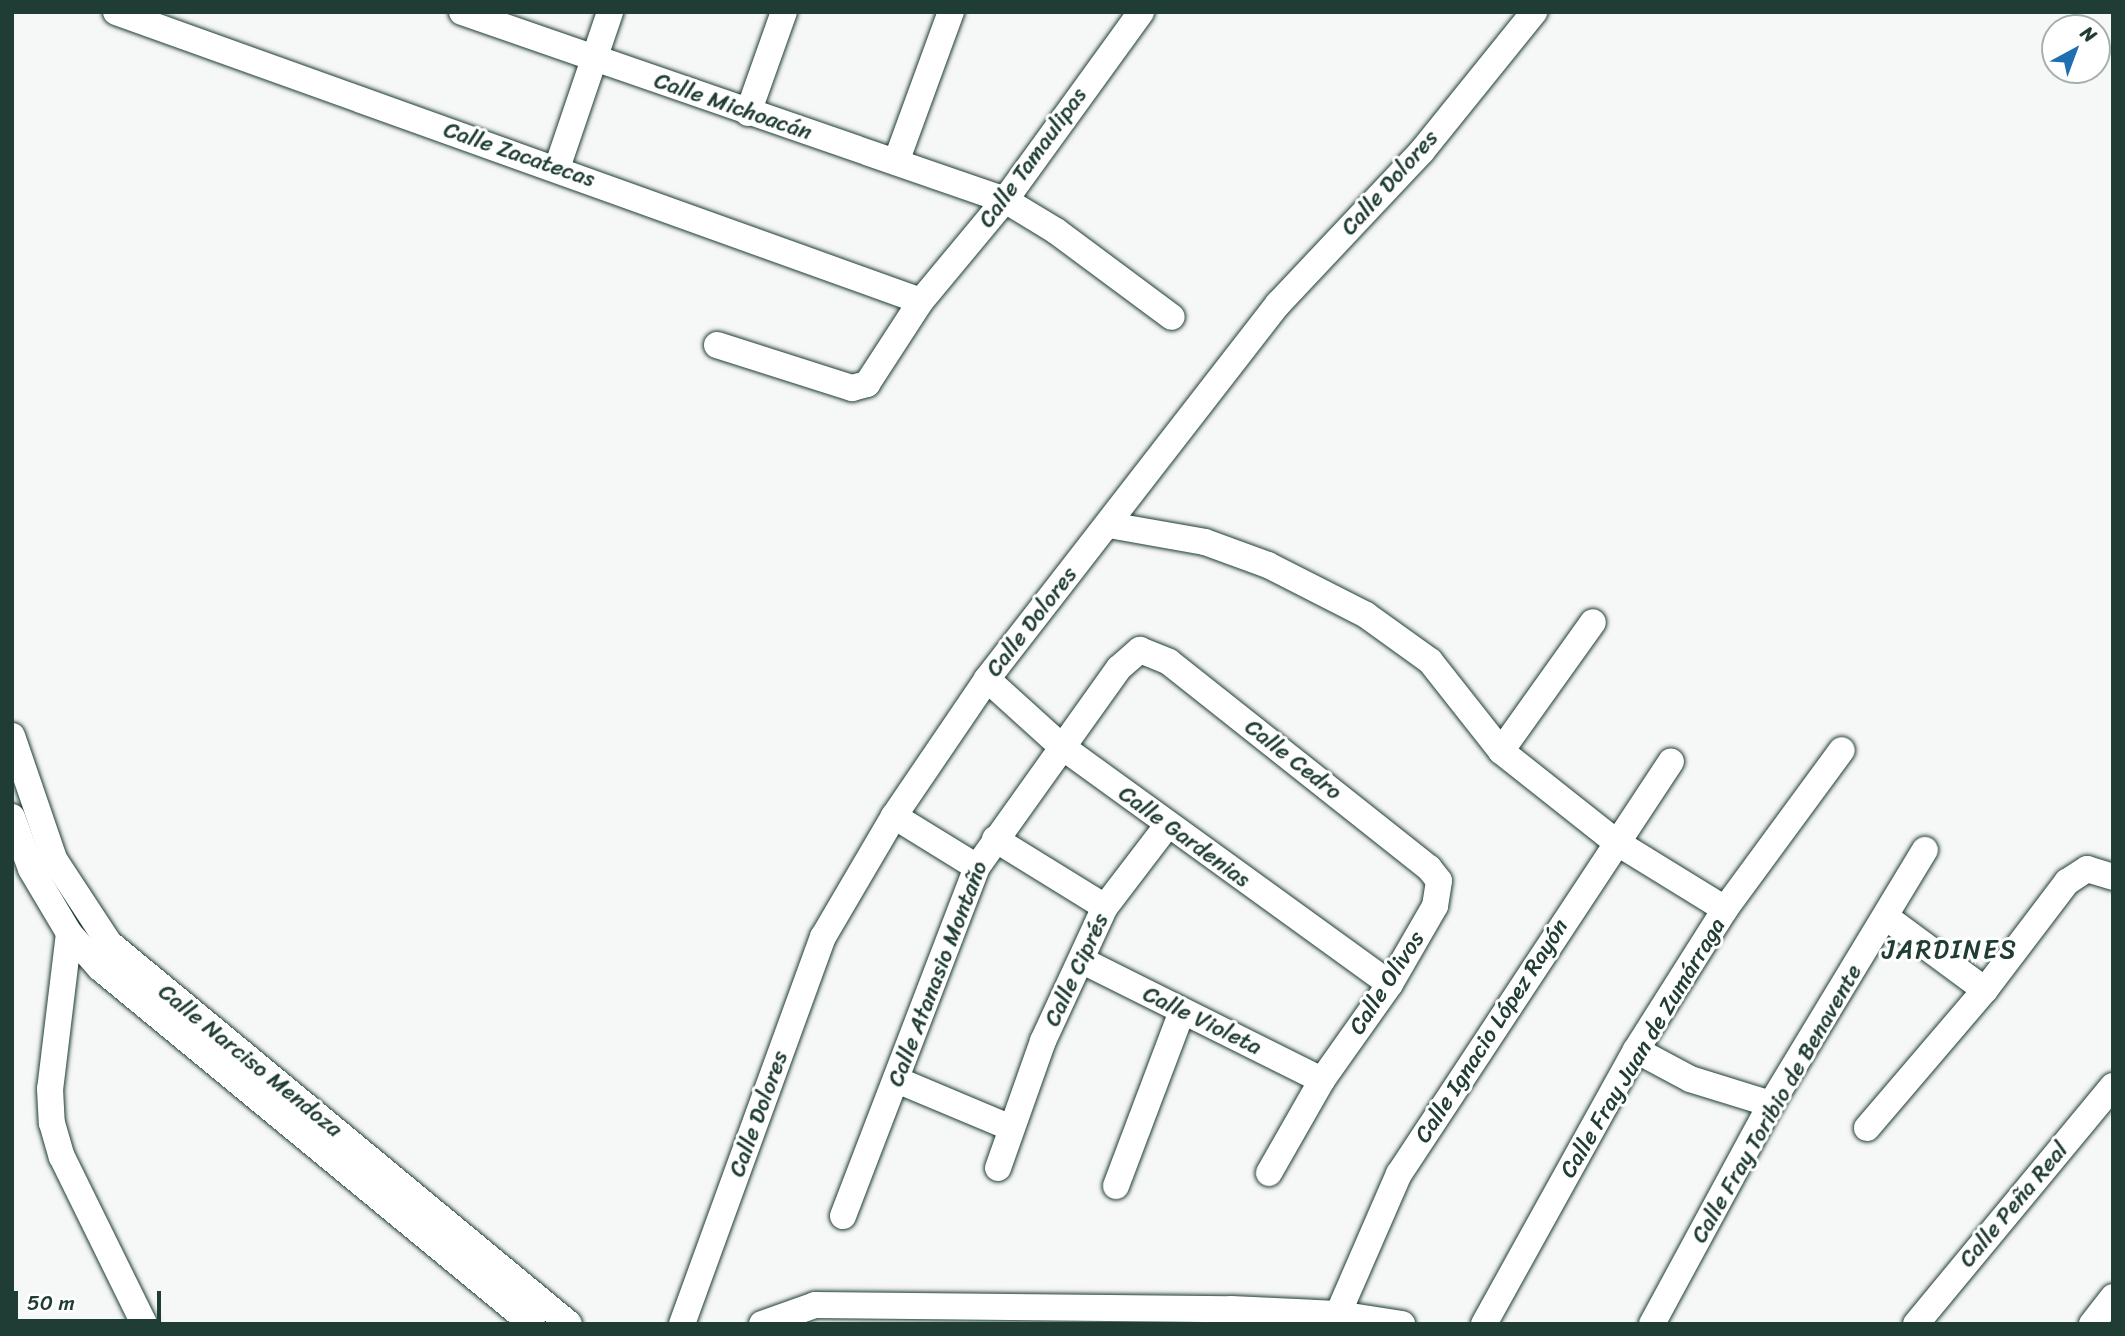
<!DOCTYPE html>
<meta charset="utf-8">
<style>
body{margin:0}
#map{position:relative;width:2125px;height:1336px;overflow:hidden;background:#f6f7f7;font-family:Sriracha,sans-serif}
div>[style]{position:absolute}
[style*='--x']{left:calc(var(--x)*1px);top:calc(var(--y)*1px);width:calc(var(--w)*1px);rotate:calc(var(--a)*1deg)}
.roads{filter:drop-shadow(0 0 2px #1f3d34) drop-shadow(0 0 2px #1f3d34)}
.minor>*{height:26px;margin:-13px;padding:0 13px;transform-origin:13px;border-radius:13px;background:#fff}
span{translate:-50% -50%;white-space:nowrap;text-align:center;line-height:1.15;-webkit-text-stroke:6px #fff;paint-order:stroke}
.street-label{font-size:23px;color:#1f3d34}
.quarter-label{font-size:26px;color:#1f3d34;letter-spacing:2px}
.frame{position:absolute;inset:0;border:14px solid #1f3d34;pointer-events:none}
.north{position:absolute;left:2041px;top:14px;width:70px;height:70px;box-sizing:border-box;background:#fff;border:2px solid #a5b1ae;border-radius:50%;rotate:41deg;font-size:19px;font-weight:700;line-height:28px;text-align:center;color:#1f3d34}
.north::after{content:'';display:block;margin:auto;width:24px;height:32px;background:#1f6fb2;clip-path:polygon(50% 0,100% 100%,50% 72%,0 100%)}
.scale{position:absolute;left:14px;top:1291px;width:147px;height:32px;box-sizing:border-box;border:4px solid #1f3d34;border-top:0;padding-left:9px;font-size:21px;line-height:24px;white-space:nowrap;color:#1f3d34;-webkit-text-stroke:5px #fff;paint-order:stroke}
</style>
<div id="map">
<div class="roads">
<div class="minor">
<i style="--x:116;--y:12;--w:855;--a:19.75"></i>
<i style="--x:462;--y:12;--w:575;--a:19.1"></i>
<i style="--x:1005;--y:200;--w:60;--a:31.3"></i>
<i style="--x:1056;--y:231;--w:144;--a:36.6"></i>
<i style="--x:748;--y:113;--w:107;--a:-70.4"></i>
<i style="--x:896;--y:162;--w:160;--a:-69.9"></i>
<i style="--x:557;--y:168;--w:165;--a:-71.2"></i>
<i style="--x:717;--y:345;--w:142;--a:17.7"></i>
<i style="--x:852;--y:388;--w:16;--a:-15"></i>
<i style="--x:867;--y:384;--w:99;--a:-57"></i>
<i style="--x:921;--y:301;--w:131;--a:-50.3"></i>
<i style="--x:1005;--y:200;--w:232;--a:-54.1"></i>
<i style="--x:1109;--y:525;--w:97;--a:10"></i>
<i style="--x:1205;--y:542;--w:67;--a:20.1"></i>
<i style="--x:1268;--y:565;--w:110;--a:27"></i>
<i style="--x:1366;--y:615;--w:79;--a:35.7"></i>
<i style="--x:1430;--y:661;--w:115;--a:51.7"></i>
<i style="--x:1501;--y:751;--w:147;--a:38.4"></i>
<i style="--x:1616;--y:842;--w:128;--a:31.6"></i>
<i style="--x:987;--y:679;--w:100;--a:42.2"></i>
<i style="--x:1061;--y:746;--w:406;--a:35.9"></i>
<i style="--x:12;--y:736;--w:130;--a:71.1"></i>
<i style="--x:54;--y:859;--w:100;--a:56.8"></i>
<i style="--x:109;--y:943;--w:597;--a:39.63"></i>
<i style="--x:1501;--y:751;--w:158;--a:-54.5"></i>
<i style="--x:894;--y:816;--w:97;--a:31.6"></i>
<i style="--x:12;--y:817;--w:55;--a:69.9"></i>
<i style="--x:31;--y:869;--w:74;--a:59.3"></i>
<i style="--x:69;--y:933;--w:47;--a:48.5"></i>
<i style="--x:100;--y:968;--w:560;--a:39.49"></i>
<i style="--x:995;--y:839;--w:129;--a:31.7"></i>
<i style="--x:1886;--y:917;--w:123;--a:36.4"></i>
<i style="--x:69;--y:933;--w:157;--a:96.9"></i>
<i style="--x:50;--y:1089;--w:34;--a:87"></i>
<i style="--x:52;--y:1123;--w:35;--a:74"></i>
<i style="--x:62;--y:1157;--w:186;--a:63.8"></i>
<i style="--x:1083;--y:961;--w:267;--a:26.5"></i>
<i style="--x:1636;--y:1050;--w:61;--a:28.2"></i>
<i style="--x:1690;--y:1079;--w:85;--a:17.2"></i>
<i style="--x:897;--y:1080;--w:121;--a:22.8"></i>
<i style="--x:1867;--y:1128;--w:182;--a:-49.5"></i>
<i style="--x:1985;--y:990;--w:136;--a:-52.8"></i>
<i style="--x:2067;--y:882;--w:24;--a:-33"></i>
<i style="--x:2087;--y:869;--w:27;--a:17"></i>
<i style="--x:998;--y:1168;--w:135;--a:-70.5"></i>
<i style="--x:1043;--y:1041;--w:148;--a:-65.2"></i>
<i style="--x:1105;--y:907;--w:102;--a:-52.6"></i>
<i style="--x:1116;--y:1186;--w:187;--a:-69.3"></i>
<i style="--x:843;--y:1216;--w:374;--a:-69"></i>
<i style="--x:977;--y:867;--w:244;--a:-54.5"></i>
<i style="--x:1119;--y:668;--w:28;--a:-41"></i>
<i style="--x:1140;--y:650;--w:31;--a:22"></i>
<i style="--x:1169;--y:662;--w:332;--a:38.4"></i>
<i style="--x:1429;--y:868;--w:16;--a:52"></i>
<i style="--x:1439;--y:881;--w:25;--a:99"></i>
<i style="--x:1435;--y:906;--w:90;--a:120"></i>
<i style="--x:1390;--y:984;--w:118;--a:125.3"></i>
<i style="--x:1322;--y:1080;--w:107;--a:119.7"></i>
<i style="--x:1338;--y:1314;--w:153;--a:-66.5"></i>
<i style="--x:1399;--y:1174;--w:494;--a:-56.6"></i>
<i style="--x:682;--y:1324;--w:412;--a:-70"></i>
<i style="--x:823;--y:937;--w:140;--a:-59.6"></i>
<i style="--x:894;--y:816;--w:166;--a:-55.8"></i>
<i style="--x:987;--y:679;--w:475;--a:-52.2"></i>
<i style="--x:1278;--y:304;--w:210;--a:-46.7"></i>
<i style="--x:1422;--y:151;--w:179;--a:-51.1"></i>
<i style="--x:762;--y:1324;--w:56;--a:-19.7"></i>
<i style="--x:815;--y:1305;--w:416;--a:0.6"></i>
<i style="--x:1231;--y:1309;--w:107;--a:2.7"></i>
<i style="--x:1338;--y:1314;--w:65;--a:8.9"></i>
<i style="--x:1484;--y:1324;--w:313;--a:-61"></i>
<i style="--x:1636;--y:1050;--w:167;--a:-57.7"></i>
<i style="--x:1725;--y:909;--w:197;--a:-53.7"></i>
<i style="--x:1652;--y:1324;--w:250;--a:-61.6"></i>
<i style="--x:1771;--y:1104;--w:297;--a:-58.8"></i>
<i style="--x:1916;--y:1324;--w:309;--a:-50.4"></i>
<i style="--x:2092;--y:1324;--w:34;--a:-52"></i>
</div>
</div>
<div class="street-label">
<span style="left:733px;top:107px;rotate:19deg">Calle Michoacán</span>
<span style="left:519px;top:155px;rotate:19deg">Calle Zacatecas</span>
<span style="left:1033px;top:158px;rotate:-54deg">Calle Tamaulipas</span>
<span style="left:1390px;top:183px;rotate:-48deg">Calle Dolores</span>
<span style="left:1032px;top:622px;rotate:-52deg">Calle Dolores</span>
<span style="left:1293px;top:760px;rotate:38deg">Calle Cedro</span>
<span style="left:1184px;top:837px;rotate:36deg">Calle Gardenias</span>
<span style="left:1077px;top:970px;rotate:-65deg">Calle Ciprés</span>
<span style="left:938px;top:974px;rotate:-69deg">Calle Atanasio Montaño</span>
<span style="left:1387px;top:983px;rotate:-57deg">Calle Olivos</span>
<span style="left:1202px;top:1021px;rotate:26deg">Calle Violeta</span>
<span style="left:1492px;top:1031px;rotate:-57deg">Calle Ignacio López Rayón</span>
<span style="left:1643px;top:1048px;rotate:-59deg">Calle Fray Juan de Zumárraga</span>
<span style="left:250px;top:1061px;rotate:39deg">Calle Narciso Mendoza</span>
<span style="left:1777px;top:1104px;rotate:-60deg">Calle Fray Toribio de Benavente</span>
<span style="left:759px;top:1114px;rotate:-70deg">Calle Dolores</span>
<span style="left:2014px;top:1205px;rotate:-50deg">Calle Peña Real</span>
</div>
<div class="quarter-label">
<span style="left:1950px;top:950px">JARDINES</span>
</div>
<div class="frame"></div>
<div class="north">N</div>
<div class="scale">50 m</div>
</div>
